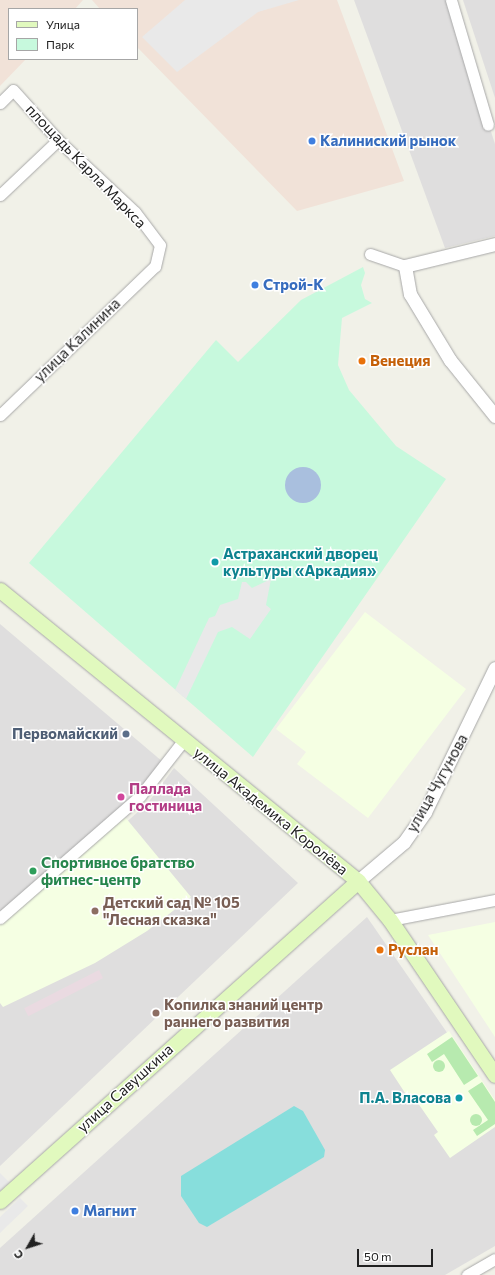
<!DOCTYPE html>
<meta charset="utf-8">
<style>
body{margin:0}
#map{position:relative;width:495px;height:1275px;overflow:hidden;background:#f1f1e8;font-family:Commissioner,sans-serif}
div>[style]{position:absolute}
[style*='--x']{left:calc(var(--x)*1px);top:calc(var(--y)*1px);width:calc(var(--w)*1px);rotate:calc(var(--a)*1deg)}
.residential>*{inset:0;background:#dfdede}
.commercial>*{inset:0;background:#f1e2d8}
.industrial>*{inset:0;background:#eadae1;transform-origin:0 0}
.education>*{inset:0;background:#f5ffe3}
.grass>*{inset:0;background:#b7eaaf}
.round{border-radius:50%}
.park>*{inset:0;background:#c7f9dd}
.pitch>*{inset:0;background:#87dedc}
.parking>*{inset:0;background:#e9e9e9}
.water>*{inset:0;background:#a9bfde}
.roads{filter:drop-shadow(0 0 1px #a8a8a8) drop-shadow(0 0 1px #a8a8a8)}
.minor>*{height:11px;margin:-5.5px;padding:0 5.5px;transform-origin:5.5px;border-radius:5.5px;background:#fff}
.tertiary>*{height:13px;margin:-6.5px;padding:0 6.5px;transform-origin:6.5px;border-radius:6.5px;background:#fff}
.secondary>*{height:15px;margin:-7.5px;padding:0 7.5px;transform-origin:7.5px;border-radius:7.5px;background:#e1f9be}
.dots>*{width:11px;height:11px;translate:-50% -50%;box-sizing:border-box;border:2px solid #fff;border-radius:50%}
span{translate:-50% -50%;white-space:nowrap;text-align:center;line-height:1.15;-webkit-text-stroke:3px #fff;paint-order:stroke}
.shop-label{font-size:15px;color:#366cbe;font-weight:700}
.left{translate:0 -50%;text-align:left}
.street-label{font-size:15px;color:#212121}
.food-label{font-size:15px;color:#c56008;font-weight:700}
.culture-label{font-size:15px;color:#0d838f;font-weight:700}
.right{translate:-100% -50%;text-align:right}
.service-label{font-size:15px;color:#4e5e75;font-weight:700}
.hotel-label{font-size:15px;color:#b23c85;font-weight:700}
.leisure-label{font-size:15px;color:#27864d;font-weight:700}
.education-label{font-size:15px;color:#785e54;font-weight:700}
.legend{position:absolute;left:8px;top:8px;width:130px;height:52px;box-sizing:border-box;background:#fff;border:1px solid #a6a6a6;margin:0;padding:5px 7px;list-style:none;font-size:12px;color:#212121}
.legend li{display:flex;align-items:center;gap:8px;height:20px}
.legend b{width:20px;border:1px solid #a6a6a6}
.north{position:absolute;left:8px;top:1227px;width:40px;height:40px;-webkit-text-stroke:3px #fff;paint-order:stroke;rotate:231deg;font-size:11px;font-weight:700;line-height:16px;text-align:center;color:#212121}
.north::after{content:'';display:block;margin:auto;width:14px;height:18px;background:#212121;clip-path:polygon(50% 0,100% 100%,50% 72%,0 100%)}
.scale{position:absolute;left:357px;top:1249px;width:76px;height:18px;box-sizing:border-box;border:2px solid #212121;border-top:0;padding-left:5px;font-size:12px;line-height:14px;white-space:nowrap;color:#212121;-webkit-text-stroke:3px #fff;paint-order:stroke}
</style>
<div id="map">
<div class="residential">
<i style="clip-path:polygon(354px 0,448px 0,495px 144px,495px 236px,445px 248px)"></i>
<i style="clip-path:polygon(463px 0,495px 0,495px 98px)"></i>
<i style="clip-path:polygon(0 624px,163px 762px,132px 798px,0 912px)"></i>
<i style="clip-path:polygon(174px 768px,298px 883px,0 1166px,0 933px,147px 804px)"></i>
<i style="clip-path:polygon(367px 917px,495px 1102px,495px 1246px,445px 1275px,0 1275px,0 1248px)"></i>
</div>
<div class="commercial">
<i style="clip-path:polygon(0 0,83px 0,75px 9px,9px 9px,9px 59px,26px 59px,0 86px)"></i>
<i style="clip-path:polygon(92px 0,337px 0,404px 181px,297px 211px,137px 47px,137px 9px,100px 9px)"></i>
</div>
<div class="industrial">
<i style="left:99px;top:970px;width:9px;height:84px;rotate:63deg"></i>
</div>
<div class="education">
<i style="clip-path:polygon(365px 612px,466px 689px,368px 818px,297px 764px,306px 752px,276px 729px)"></i>
<i style="clip-path:polygon(125px 817px,191px 897px,147px 931px,95px 963px,3px 1007px,0 1003px,0 924px)"></i>
<i style="clip-path:polygon(495px 922px,495px 1037px,428px 935px)"></i>
<i style="clip-path:polygon(449px 1031px,495px 1100px,495px 1127px,450px 1158px,434px 1135px,438px 1132px,413px 1096px,409px 1099px,390px 1070px)"></i>
</div>
<div class="grass">
<i style="clip-path:polygon(452px 1037px,478px 1076px,464px 1085px,444px 1054px,432px 1062px,427px 1054px)"></i>
<i class="round" style="left:433px;top:1060px;width:12px;height:12px"></i>
<i style="clip-path:polygon(482px 1082px,495px 1102px,495px 1124px,477px 1136px,473px 1130px,488px 1120px,468px 1091px)"></i>
<i class="round" style="left:470px;top:1114px;width:12px;height:12px"></i>
</div>
<div class="park">
<i style="clip-path:polygon(363px 267px,365px 273px,361px 285px,365px 299px,372px 303px,342px 318px,338px 365px,349px 390px,396px 446px,446px 479px,253px 757px,29px 563px,216px 340px,238px 362px,301px 300px)"></i>
</div>
<div class="pitch">
<i style="clip-path:polygon(294px 1106px,303px 1111px,325px 1150px,324px 1157px,207px 1227px,199px 1223px,181px 1196px,181px 1176px)"></i>
</div>
<div class="parking">
<i style="clip-path:polygon(185px 0,299px 0,258px 12px,177px 72px,142px 37px)"></i>
<i style="clip-path:polygon(271px 579px,266px 605px,271px 609px,250px 639px,232px 627px,218px 632px,186px 699px,175px 690px,209px 618px,215px 616px,220px 605px,238px 599px,242px 582px,246px 582px,252px 588px)"></i>
<i style="clip-path:polygon(0 1173px,9px 1182px,0 1191px)"></i>
<i style="clip-path:polygon(20px 1198px,28px 1206px,0 1233px,0 1217px)"></i>
</div>
<div class="water">
<i class="round" style="left:285px;top:467px;width:36px;height:36px"></i>
</div>
<div class="roads">
<div class="minor">
<i style="--x:451;--y:0;--w:130;--a:73.5"></i>
<i style="--x:0;--y:103;--w:18;--a:-45"></i>
<i style="--x:13;--y:90;--w:67;--a:48"></i>
<i style="--x:58;--y:140;--w:105;--a:43.1"></i>
<i style="--x:135;--y:212;--w:41;--a:52.9"></i>
<i style="--x:160;--y:245;--w:22;--a:103"></i>
<i style="--x:155;--y:266;--w:215;--a:136.1"></i>
<i style="--x:0;--y:195;--w:80;--a:-43.5"></i>
<i style="--x:370;--y:254;--w:37;--a:19"></i>
<i style="--x:0;--y:918;--w:186;--a:-41.1"></i>
<i style="--x:140;--y:796;--w:70;--a:-52"></i>
<i style="--x:390;--y:920;--w:107;--a:-10.8"></i>
<i style="--x:467;--y:1275;--w:32;--a:-30"></i>
</div>
<div class="tertiary">
<i style="--x:495;--y:244;--w:93;--a:166.3"></i>
<i style="--x:405;--y:266;--w:28;--a:80"></i>
<i style="--x:410;--y:294;--w:77;--a:58.8"></i>
<i style="--x:450;--y:360;--w:72;--a:51.2"></i>
<i style="--x:358;--y:881;--w:60;--a:-40.3"></i>
<i style="--x:404;--y:842;--w:37;--a:-55"></i>
<i style="--x:425;--y:812;--w:160;--a:-64.1"></i>
</div>
<div class="secondary">
<i style="--x:0;--y:590;--w:461;--a:39.1"></i>
<i style="--x:358;--y:881;--w:50;--a:50.6"></i>
<i style="--x:390;--y:920;--w:187;--a:55.9"></i>
<i style="--x:0;--y:1201;--w:480;--a:-41.8"></i>
</div>
</div>
<div class="dots">
<i style="left:312px;top:141px;background:#3f7fe0"></i>
<i style="left:255px;top:285px;background:#3f7fe0"></i>
<i style="left:362px;top:361px;background:#e8710a"></i>
<i style="left:215px;top:562px;background:#0f9aa8"></i>
<i style="left:126px;top:734px;background:#5c6f8a"></i>
<i style="left:121px;top:797px;background:#d1479c"></i>
<i style="left:33px;top:871px;background:#2e9e5b"></i>
<i style="left:95px;top:911px;background:#8d6e63"></i>
<i style="left:380px;top:950px;background:#e8710a"></i>
<i style="left:156px;top:1013px;background:#8d6e63"></i>
<i style="left:459px;top:1098px;background:#0f9aa8"></i>
<i style="left:75px;top:1211px;background:#3f7fe0"></i>
</div>
<div class="shop-label">
<span class="left" style="left:320px;top:141px">Калиниский рынок</span>
<span class="left" style="left:263px;top:285px">Строй-К</span>
<span class="left" style="left:83px;top:1211px">Магнит</span>
</div>
<div class="street-label">
<span style="left:86px;top:166px;rotate:46deg">площадь Карла Маркса</span>
<span style="left:77px;top:340px;rotate:-44deg">улица Калинина</span>
<span style="left:437px;top:783px;rotate:-61deg">улица Чугунова</span>
<span style="left:271px;top:811px;rotate:39deg">улица Академика Королёва</span>
<span style="left:125px;top:1088px;rotate:-42deg">улица Савушкина</span>
</div>
<div class="food-label">
<span class="left" style="left:370px;top:361px">Венеция</span>
<span class="left" style="left:388px;top:950px">Руслан</span>
</div>
<div class="culture-label">
<span class="left" style="left:223px;top:562px">Астраханский дворец<br>культуры «Аркадия»</span>
<span class="right" style="left:451px;top:1098px">П.А. Власова</span>
</div>
<div class="service-label">
<span class="right" style="left:118px;top:734px">Первомайский</span>
</div>
<div class="hotel-label">
<span class="left" style="left:129px;top:797px">Паллада<br>гостиница</span>
</div>
<div class="leisure-label">
<span class="left" style="left:41px;top:871px">Спортивное братство<br>фитнес-центр</span>
</div>
<div class="education-label">
<span class="left" style="left:103px;top:911px">Детский сад № 105<br>"Лесная сказка"</span>
<span class="left" style="left:164px;top:1013px">Копилка знаний центр<br>раннего развития</span>
</div>
<ul class="legend">
<li><b style="height:5px;background:#e1f9be"></b>Улица</li>
<li><b style="height:11px;background:#c7f9dd"></b>Парк</li>
</ul>
<div class="north">С</div>
<div class="scale">50 m</div>
</div>
